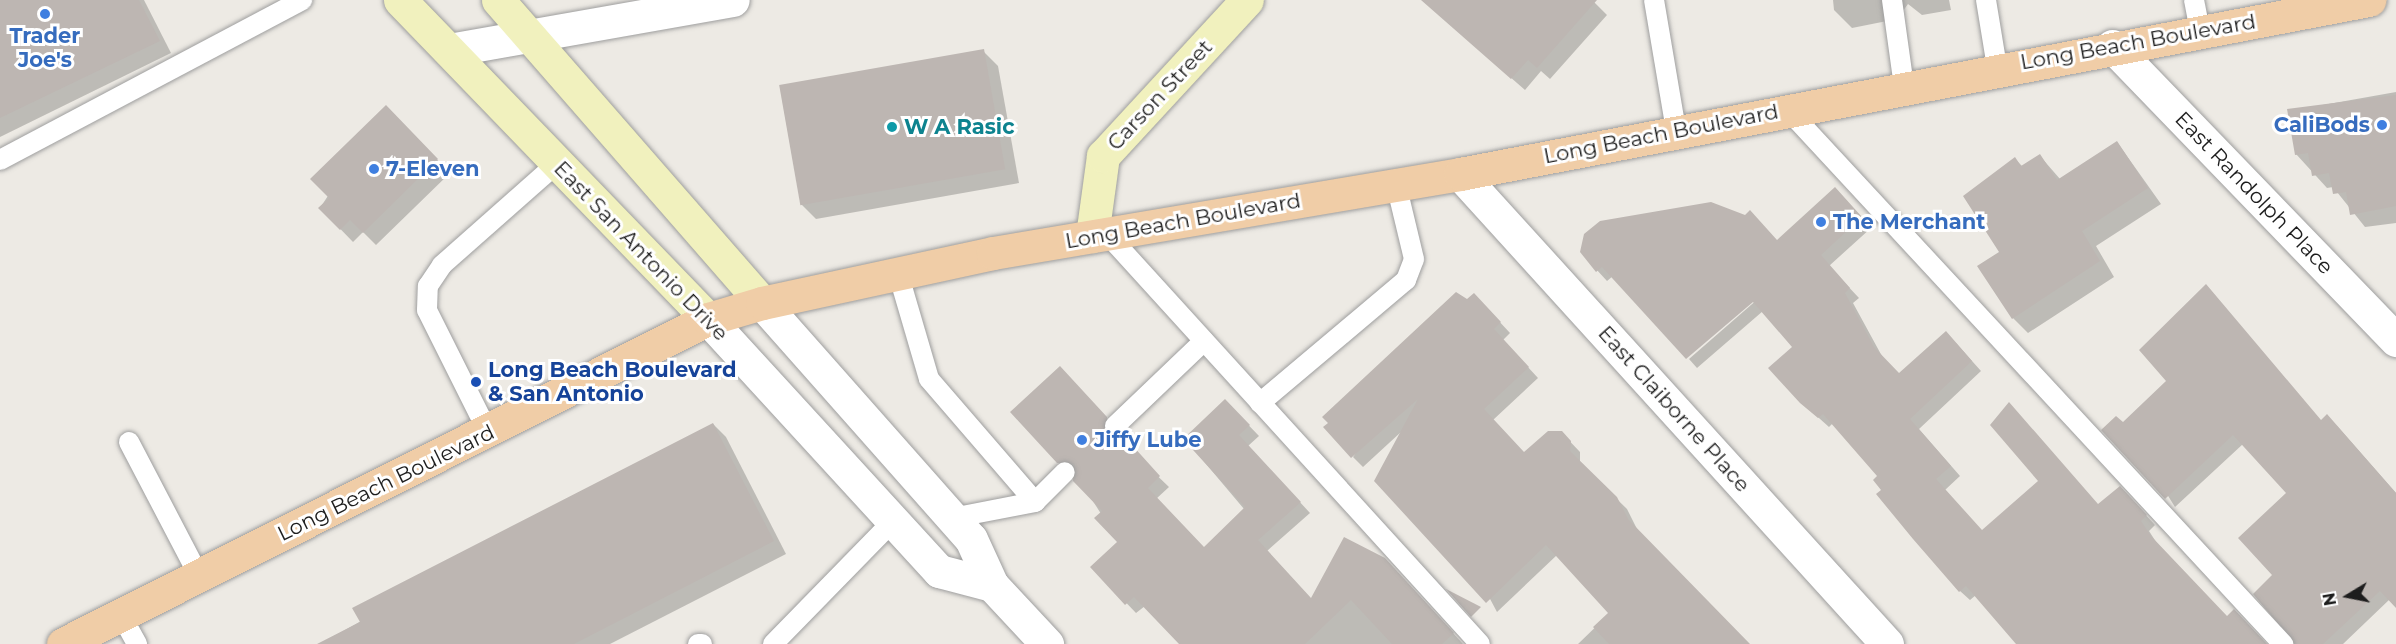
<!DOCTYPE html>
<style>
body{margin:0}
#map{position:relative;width:2396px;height:644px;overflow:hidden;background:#edeae4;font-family:Montserrat,sans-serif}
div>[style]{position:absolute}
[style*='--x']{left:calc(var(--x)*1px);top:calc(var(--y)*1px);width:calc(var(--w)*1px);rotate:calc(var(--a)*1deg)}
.shadow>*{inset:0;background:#0003}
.building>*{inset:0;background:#bdb6b2;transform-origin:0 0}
.roads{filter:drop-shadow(0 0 2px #9e9e9e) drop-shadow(0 0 2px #9e9e9e)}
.service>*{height:20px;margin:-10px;padding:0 10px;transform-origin:10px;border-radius:10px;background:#fff}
.minor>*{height:33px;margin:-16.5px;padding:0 16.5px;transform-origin:16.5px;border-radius:16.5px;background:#fff}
.tertiary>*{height:33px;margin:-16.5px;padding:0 16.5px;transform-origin:16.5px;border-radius:16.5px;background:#fff}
.secondary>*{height:33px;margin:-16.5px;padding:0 16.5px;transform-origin:16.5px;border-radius:16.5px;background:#f1f1be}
.primary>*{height:33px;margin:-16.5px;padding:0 16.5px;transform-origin:16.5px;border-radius:16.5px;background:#f0cda7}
.dots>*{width:16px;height:16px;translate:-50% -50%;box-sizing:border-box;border:3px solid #fff;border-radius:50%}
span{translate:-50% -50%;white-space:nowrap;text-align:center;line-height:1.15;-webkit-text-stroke:6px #fff;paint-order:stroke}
.shop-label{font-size:21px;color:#366cbe;font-weight:700}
.right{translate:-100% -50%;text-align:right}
.left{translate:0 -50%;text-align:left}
.street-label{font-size:21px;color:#1d1d1d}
.culture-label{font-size:21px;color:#0d838f;font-weight:700}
.transit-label{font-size:21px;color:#164399;font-weight:700}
.north{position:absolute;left:2318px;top:566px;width:60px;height:60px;-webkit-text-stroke:4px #fff;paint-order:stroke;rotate:260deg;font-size:16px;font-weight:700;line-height:24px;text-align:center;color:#1d1d1d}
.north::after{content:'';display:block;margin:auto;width:21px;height:27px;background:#1d1d1d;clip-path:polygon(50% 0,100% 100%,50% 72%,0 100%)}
</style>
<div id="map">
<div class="shadow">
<i style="clip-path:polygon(0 0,144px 0,171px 53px,0 137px)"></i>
<i style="clip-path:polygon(1422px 0,1592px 0,1607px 15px,1550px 79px,1541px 71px,1525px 90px)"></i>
<i style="clip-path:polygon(1833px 0,1949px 0,1951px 10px,1922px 15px,1908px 4px,1897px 19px,1852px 28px,1834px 10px)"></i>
<i style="clip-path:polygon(983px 51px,998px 66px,1019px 183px,816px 219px,801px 204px)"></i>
<i style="clip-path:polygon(2396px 92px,2396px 223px,2365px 227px,2333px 187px,2327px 188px,2296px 154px,2289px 111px)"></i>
<i style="clip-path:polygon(386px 107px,450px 173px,376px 245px,363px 232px,353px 242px,320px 208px)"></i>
<i style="clip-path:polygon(2117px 142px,2161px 204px,2096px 246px,2114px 277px,2028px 333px,2013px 318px,2001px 252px,2015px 159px,2023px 167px,2040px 156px,2060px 179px)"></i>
<i style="clip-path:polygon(1845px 199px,1871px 228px,1829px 266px,1859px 298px,1853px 303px,1883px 358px,1899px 375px,1956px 343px,1981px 371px,1919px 429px,1960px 476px,1945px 490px,1982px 532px,2130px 498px,2155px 525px,2149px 531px,2160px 548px,2227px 618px,2265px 644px,2032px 644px,1976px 595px,1970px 600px,1960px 591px,1878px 495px,1883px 490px,1879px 476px,1833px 423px,1829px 427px,1801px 402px,1794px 347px,1763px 311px,1697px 368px,1689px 359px,1759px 298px,1613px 276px,1607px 281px,1584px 256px,1777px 241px)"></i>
<i style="clip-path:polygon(1467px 301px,1484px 305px,1510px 333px,1503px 340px,1538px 378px,1493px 420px,1524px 454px,1561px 432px,1580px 452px,1580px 463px,1627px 509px,1638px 531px,1747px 644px,1578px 644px,1610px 613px,1557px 555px,1497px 612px,1401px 432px,1363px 467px,1353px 457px)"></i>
<i style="clip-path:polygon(1069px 378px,1116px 429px,1116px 436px,1169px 487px,1156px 499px,1204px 549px,1244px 509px,1185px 439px,1235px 411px,1259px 436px,1248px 446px,1310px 513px,1267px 551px,1312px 600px,1395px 570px,1463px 644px,1181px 644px,1145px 606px,1136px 613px,1092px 567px,1119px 542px,1075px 473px,1058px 462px)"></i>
<i style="clip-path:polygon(2321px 422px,2337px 426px,2396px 493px,2396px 605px,2390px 599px,2343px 644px,2294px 644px,2274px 575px,2288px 493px,2243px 444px,2175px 507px,2123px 424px)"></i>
<i style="clip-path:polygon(713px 424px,726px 437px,786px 554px,610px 644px,320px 644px)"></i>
</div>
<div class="building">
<i style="clip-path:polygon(0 0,139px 0,160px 41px,0 118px)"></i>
<i style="clip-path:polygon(1421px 0,1597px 0,1537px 68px,1528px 60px,1511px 79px)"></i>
<i style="left:984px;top:49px;width:122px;height:208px;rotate:80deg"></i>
<i style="clip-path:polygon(2396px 95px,2396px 206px,2350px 215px,2346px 192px,2333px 194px,2329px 173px,2312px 176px,2308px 153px,2295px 155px,2287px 109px)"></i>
<i style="clip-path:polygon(386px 105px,438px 159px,363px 233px,350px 220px,340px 230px,318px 208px,329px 198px,310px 179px)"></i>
<i style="clip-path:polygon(2117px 141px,2148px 188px,2082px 231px,2100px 261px,2012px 319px,1977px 266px,1999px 252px,1963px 196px,2015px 157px,2021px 166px,2040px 154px,2057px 180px)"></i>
<i style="clip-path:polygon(1835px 187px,1862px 217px,1821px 255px,1850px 288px,1845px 293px,1874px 347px,1899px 373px,1946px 331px,1972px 361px,1910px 419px,1951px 466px,1936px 479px,1982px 530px,2038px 481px,1990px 425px,2009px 402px,2098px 504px,2120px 486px,2147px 515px,2141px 521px,2151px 536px,2227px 616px,2234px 609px,2267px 644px,2016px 644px,1966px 586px,1959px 592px,1913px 539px,1876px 494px,1881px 490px,1873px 480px,1877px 476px,1823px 414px,1818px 418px,1800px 403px,1768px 368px,1792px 347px,1753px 302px,1686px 359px,1602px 267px,1596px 272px,1580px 252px,1584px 234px,1600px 221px,1711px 202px,1745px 215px,1750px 210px,1777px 240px)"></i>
<i style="clip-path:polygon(2206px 284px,2321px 420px,2327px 414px,2396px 493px,2396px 608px,2380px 591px,2323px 644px,2295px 644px,2253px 594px,2272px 575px,2238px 538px,2286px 493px,2233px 435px,2165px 499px,2101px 430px,2116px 416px,2123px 422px,2166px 381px,2139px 350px)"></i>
<i style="clip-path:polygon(1456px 292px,1467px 299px,1474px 293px,1501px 322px,1494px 329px,1529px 367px,1484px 409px,1524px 452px,1548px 431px,1562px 431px,1571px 441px,1570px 451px,1617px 497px,1628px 519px,1750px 644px,1609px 644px,1593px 627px,1608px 613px,1546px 545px,1486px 603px,1374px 481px,1418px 399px,1351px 458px,1323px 427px,1328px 423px,1322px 417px)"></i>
<i style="clip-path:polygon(1060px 366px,1107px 417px,1106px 434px,1123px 435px,1160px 476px,1148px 488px,1204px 547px,1245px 507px,1183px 439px,1225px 399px,1250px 425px,1239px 435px,1301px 502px,1258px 540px,1311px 598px,1344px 537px,1385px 558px,1454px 633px,1442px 644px,1392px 644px,1351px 600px,1305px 644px,1179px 644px,1134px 597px,1125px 605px,1090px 567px,1117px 542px,1094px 518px,1102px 511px,1073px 481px,1074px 464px,1057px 463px,1010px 412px)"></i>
<i style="clip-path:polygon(713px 423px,774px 541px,574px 644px,317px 644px,360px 622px,352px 608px)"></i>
<i style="clip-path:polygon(1446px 589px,1481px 607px,1471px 617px)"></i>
</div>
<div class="roads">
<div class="service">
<i style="--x:1654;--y:0;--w:132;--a:80.4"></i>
<i style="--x:1892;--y:0;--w:87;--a:82.1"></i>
<i style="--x:1986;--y:0;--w:68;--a:80.7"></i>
<i style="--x:2194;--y:0;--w:31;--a:79"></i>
<i style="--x:1787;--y:109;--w:730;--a:47.17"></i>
<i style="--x:0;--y:160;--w:342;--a:-27.9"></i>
<i style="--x:1107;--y:234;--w:554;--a:47.71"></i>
<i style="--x:898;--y:273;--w:110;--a:73.7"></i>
<i style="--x:929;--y:379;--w:162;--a:49.2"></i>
<i style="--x:1260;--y:403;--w:191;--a:-40.1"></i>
<i style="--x:1406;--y:280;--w:22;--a:-69"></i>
<i style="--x:1414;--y:259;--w:77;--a:-103.5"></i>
<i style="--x:1115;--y:426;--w:123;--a:-43.7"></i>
<i style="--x:488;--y:432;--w:136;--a:-116.6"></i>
<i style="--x:427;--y:310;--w:24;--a:-88"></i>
<i style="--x:428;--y:286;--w:25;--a:-56"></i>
<i style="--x:442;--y:265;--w:152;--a:-41.5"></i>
<i style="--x:129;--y:442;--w:151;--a:62.4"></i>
<i style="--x:952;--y:518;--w:85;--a:-10.9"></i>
<i style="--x:1035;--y:502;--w:42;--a:-45"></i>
<i style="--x:121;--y:615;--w:33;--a:61"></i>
<i style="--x:698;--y:644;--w:4;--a:0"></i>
<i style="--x:773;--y:644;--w:173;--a:-45.7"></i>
</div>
<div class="minor">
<i style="--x:2112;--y:46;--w:409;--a:46"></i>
<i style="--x:449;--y:50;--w:288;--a:-10"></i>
<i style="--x:1460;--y:174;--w:635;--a:47.74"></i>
</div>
<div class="tertiary">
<i style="--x:762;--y:303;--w:315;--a:48.5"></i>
<i style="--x:971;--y:539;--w:51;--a:65.5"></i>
<i style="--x:992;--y:585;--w:81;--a:47"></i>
<i style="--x:708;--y:319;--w:342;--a:47.5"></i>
<i style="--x:939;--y:571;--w:55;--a:14.8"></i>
</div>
<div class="secondary">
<i style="--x:400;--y:0;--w:443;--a:46"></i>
<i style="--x:498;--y:0;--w:402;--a:48.9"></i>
<i style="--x:1092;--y:236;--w:81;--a:-82.2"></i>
<i style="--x:1103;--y:156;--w:212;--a:-47.3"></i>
</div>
<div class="primary">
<i style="--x:63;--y:644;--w:722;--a:-26.74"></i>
<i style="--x:708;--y:319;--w:56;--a:-16.5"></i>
<i style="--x:762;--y:303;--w:236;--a:-12.2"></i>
<i style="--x:993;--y:253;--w:474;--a:-9.6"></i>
<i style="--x:1460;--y:174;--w:926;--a:-10.84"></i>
</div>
</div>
<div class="dots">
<i style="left:45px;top:14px;background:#3f7fe0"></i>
<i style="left:2382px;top:125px;background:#3f7fe0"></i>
<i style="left:892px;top:127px;background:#0f9aa8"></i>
<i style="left:374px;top:169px;background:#3f7fe0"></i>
<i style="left:1821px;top:222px;background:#3f7fe0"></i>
<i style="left:476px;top:382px;background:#1a4fb4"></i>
<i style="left:1082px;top:440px;background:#3f7fe0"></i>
</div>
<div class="shop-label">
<span style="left:45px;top:48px">Trader<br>Joe's</span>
<span class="right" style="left:2370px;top:125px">CaliBods</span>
<span class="left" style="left:386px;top:169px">7-Eleven</span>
<span class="left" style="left:1833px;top:222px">The Merchant</span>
<span class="left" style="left:1094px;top:440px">Jiffy Lube</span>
</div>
<div class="street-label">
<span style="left:2138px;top:42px;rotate:-10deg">Long Beach Boulevard</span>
<span style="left:1160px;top:95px;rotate:-47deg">Carson Street</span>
<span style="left:1661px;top:134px;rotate:-11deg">Long Beach Boulevard</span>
<span style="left:2254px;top:193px;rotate:46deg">East Randolph Place</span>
<span style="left:1183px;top:221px;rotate:-10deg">Long Beach Boulevard</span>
<span style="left:641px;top:251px;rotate:46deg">East San Antonio Drive</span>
<span style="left:1674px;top:409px;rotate:48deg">East Claiborne Place</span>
<span style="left:386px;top:483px;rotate:-26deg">Long Beach Boulevard</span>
</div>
<div class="culture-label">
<span class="left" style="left:904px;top:127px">W A Rasic</span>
</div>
<div class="transit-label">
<span class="left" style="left:488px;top:382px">Long Beach Boulevard<br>&amp; San Antonio</span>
</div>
<div class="north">N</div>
</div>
